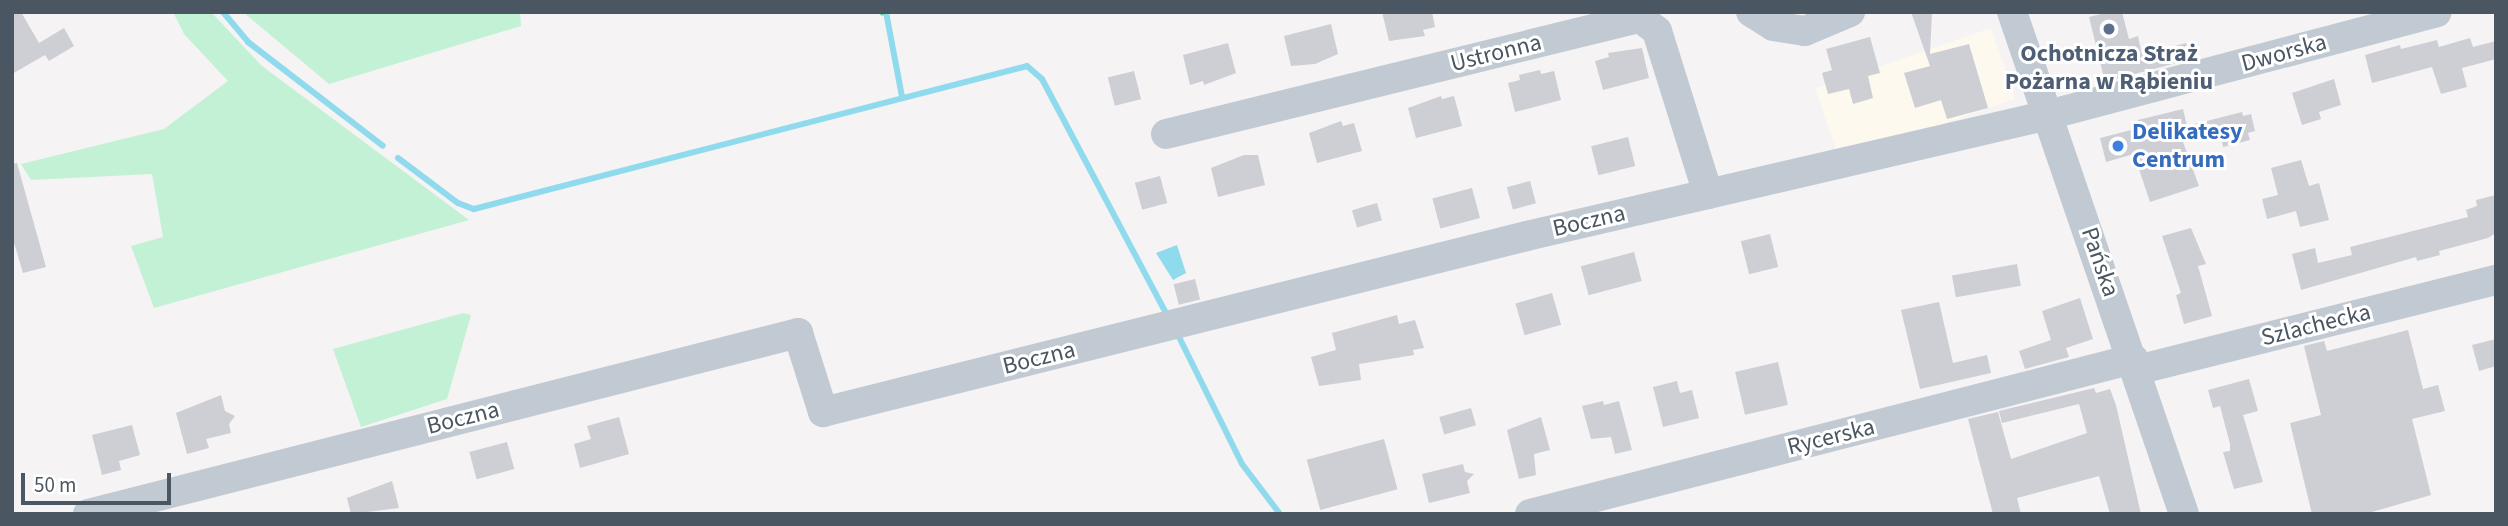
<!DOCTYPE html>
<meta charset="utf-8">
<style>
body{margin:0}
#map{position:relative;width:2508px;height:526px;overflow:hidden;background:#f5f3f3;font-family:"Source Sans 3",sans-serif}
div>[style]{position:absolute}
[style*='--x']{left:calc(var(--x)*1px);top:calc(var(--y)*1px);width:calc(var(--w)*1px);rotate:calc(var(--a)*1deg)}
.commercial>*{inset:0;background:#fdf9ef;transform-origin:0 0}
.green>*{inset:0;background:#c3f1d5}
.water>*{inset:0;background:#90daee}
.stream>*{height:6px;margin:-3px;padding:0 3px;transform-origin:3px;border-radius:3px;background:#90daee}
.building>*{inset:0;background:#cdcfd5;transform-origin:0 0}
.path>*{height:3.5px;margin-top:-1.75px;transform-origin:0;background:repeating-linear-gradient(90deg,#7ad0a6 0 5px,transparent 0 8.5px)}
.minor>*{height:30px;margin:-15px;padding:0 15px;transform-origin:15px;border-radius:15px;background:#c1cad2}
.dots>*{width:19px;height:19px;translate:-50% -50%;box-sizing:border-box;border:4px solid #fff;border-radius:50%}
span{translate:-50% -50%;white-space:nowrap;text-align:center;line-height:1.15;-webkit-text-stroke:6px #fff;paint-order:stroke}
.street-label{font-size:24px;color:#4a5661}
.service-label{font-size:24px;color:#4e5e75;font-weight:700}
.shop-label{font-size:24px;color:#366cbe;font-weight:700}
.left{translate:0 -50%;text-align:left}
.frame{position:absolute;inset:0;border:14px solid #4a5661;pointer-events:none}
.scale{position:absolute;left:21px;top:473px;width:150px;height:32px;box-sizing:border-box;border:4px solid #4a5661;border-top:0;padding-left:9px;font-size:21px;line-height:24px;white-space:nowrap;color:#4a5661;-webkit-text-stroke:5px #fff;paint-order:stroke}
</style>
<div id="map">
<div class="commercial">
<i style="left:1991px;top:28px;width:75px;height:186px;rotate:71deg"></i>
</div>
<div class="green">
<i style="clip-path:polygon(173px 12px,211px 12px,262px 66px,469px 220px,154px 308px,131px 246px,163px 237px,152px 174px,31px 180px,21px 164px,164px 129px,228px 81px,184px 34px)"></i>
<i style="clip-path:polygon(243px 12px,520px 12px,521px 26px,329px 84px)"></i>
<i style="clip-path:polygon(463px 313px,471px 315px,447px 399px,361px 427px,333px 349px)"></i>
</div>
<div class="water">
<i style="clip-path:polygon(1177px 245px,1186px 273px,1173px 280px,1156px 253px)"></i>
</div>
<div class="stream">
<i style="--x:223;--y:12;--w:39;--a:50"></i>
<i style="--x:248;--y:42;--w:170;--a:37.6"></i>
<i style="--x:886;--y:12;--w:86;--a:79.3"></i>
<i style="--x:398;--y:158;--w:75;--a:36.9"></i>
<i style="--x:458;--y:203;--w:17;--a:21"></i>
<i style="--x:474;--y:209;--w:571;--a:-14.5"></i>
<i style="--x:1027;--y:66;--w:20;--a:41"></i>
<i style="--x:1042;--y:79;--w:267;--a:62.1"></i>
<i style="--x:1177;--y:333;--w:146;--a:63.6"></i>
<i style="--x:1242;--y:464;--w:63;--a:52.8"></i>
</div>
<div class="building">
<i style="clip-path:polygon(12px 12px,21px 12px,39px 43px,64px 28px,74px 46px,49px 61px,45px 55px,12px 74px)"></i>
<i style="clip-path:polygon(1382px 12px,1432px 12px,1435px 27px,1423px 30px,1425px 36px,1389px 41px)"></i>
<i style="clip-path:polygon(1911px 12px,1932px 12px,1930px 54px,1969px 44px,1988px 108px,1947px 119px,1941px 100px,1915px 108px,1904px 73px,1930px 66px)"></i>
<i style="clip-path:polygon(2109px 12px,2122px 12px,2129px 39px,2138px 36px,2142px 55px,2186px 43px,2191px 59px,2105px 82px,2089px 17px)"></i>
<i style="clip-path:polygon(1331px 24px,1338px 54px,1315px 64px,1291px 66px,1284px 36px)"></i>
<i style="clip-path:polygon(1870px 37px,1880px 73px,1868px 76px,1873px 98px,1853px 104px,1849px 89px,1828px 94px,1822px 73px,1832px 70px,1826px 49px)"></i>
<i style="clip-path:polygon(2470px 38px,2473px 47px,2496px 41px,2496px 59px,2462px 68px,2467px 87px,2441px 94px,2432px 67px,2372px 83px,2365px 55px,2400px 45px,2401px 49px,2437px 40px,2439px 47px)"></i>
<i style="clip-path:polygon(1228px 43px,1236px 73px,1204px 85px,1203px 81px,1190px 85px,1183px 55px)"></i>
<i style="clip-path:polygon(1642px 48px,1649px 78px,1603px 90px,1595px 61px,1609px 57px,1608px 53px)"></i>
<i style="clip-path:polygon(1540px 70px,1541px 74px,1554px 71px,1561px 100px,1515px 112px,1508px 83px,1520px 80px,1519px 75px)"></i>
<i style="left:1134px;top:71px;width:29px;height:27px;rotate:76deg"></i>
<i style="clip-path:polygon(2334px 79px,2341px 105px,2319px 112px,2321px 119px,2302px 125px,2292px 93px)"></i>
<i style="clip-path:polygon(1441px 96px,1442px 99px,1454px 96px,1462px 126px,1416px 138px,1408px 108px)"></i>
<i style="clip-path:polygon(2183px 109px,2187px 126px,2242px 112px,2243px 116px,2251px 114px,2255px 131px,2248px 133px,2250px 140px,2223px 147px,2220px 133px,2183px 142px,2199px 186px,2150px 202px,2134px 154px,2106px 162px,2100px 138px,2135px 129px,2138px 120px)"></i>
<i style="clip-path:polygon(1341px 121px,1343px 126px,1354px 123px,1362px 151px,1317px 163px,1309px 133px)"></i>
<i style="left:1628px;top:137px;width:30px;height:38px;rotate:76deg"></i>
<i style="clip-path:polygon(1244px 155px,1258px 155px,1265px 185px,1218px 197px,1211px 168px)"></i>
<i style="clip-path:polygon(2301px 160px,2309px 186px,2319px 183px,2329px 220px,2300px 227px,2296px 211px,2267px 219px,2262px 199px,2278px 195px,2271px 168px)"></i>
<i style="clip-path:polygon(17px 163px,46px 267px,23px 273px,12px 236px,12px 164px)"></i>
<i style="left:1160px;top:176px;width:28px;height:26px;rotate:75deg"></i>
<i style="left:1530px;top:181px;width:23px;height:24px;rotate:75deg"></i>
<i style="left:1472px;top:188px;width:31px;height:41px;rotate:75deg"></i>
<i style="clip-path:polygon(2496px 195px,2496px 233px,2488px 238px,2439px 251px,2440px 255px,2417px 261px,2416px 257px,2301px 290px,2292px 254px,2315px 248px,2318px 263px,2352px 255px,2350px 247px,2468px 217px,2466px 210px,2477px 206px,2476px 200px)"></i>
<i style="left:1377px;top:203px;width:18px;height:26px;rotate:74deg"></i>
<i style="clip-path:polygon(2191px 228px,2206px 264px,2198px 266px,2212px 316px,2184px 324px,2176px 295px,2181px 293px,2162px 236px)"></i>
<i style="left:1770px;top:234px;width:34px;height:30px;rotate:76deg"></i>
<i style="left:1634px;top:252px;width:30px;height:55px;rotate:75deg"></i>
<i style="left:2017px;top:264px;width:22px;height:66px;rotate:80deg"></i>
<i style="left:1195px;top:279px;width:21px;height:22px;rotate:76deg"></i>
<i style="left:1552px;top:293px;width:33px;height:38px;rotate:74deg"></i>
<i style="clip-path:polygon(2080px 298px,2093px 339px,2066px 348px,2069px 357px,2025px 369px,2019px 351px,2051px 340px,2042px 311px)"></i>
<i style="clip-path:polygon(1939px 302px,1953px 363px,1987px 355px,1991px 373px,1920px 389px,1901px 310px)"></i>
<i style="clip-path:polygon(1397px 315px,1399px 324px,1415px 320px,1424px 348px,1413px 350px,1414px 355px,1359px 364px,1361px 380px,1319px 386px,1311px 357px,1336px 350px,1332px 333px)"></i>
<i style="clip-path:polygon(2408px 330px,2423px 389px,2438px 385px,2445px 411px,2412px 419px,2431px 495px,2365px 514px,2312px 514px,2290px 423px,2321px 415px,2304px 346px,2324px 341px,2327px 351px)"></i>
<i style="clip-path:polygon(2496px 339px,2496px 366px,2479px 371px,2472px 345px)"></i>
<i style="left:1778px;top:362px;width:44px;height:44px;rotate:77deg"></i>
<i style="clip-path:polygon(2249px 379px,2258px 411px,2243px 415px,2263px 482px,2234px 489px,2223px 452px,2230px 451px,2230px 444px,2220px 406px,2213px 408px,2208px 390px)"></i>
<i style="clip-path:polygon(1677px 381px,1680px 393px,1692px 390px,1699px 418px,1663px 427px,1653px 387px)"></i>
<i style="clip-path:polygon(2094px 388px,2096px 393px,2110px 389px,2116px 405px,2141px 514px,2110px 514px,2099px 476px,2017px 498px,2021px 514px,1993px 514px,1968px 419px,1998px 412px,2011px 459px,2087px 433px,2079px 404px,2002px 423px,1999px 411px)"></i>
<i style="clip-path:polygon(221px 395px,225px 411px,235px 416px,229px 424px,231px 433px,206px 439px,209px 448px,187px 454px,176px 413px)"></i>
<i style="clip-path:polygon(1603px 401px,1604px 405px,1619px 401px,1632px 450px,1615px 454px,1611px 437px,1591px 439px,1582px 406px)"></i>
<i style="left:1471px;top:408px;width:18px;height:33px;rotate:74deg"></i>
<i style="clip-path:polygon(619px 417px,629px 454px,580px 468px,574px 444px,591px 439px,587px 426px)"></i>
<i style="clip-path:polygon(1541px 417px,1550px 450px,1534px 454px,1536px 475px,1519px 479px,1507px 430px)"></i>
<i style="clip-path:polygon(132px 425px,140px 455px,119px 461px,121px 470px,102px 475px,92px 435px)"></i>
<i style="left:1384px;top:439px;width:52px;height:80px;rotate:75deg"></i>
<i style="left:507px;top:442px;width:28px;height:39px;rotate:75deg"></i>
<i style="clip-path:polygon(1463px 464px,1465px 472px,1474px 474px,1467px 481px,1470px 493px,1429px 503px,1422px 474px)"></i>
<i style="clip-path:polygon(392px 481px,399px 508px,351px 514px,347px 498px)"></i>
</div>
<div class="path">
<i style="--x:880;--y:14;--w:7;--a:-16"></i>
</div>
<div class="minor">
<i style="--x:1751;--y:12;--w:26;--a:32"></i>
<i style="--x:1773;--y:26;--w:32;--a:9"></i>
<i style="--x:1805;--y:31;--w:49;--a:-22.9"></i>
<i style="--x:2012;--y:12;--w:531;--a:71.09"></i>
<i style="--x:1166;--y:134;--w:488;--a:-13.8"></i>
<i style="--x:1640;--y:18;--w:21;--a:37"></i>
<i style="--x:1657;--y:31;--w:171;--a:72.6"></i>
<i style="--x:2137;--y:370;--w:370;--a:-14.1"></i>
<i style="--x:88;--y:514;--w:733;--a:-14.3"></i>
<i style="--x:798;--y:333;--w:83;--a:72.4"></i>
<i style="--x:823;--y:412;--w:726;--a:-14.04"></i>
<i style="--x:1527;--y:236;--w:535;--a:-13.07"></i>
<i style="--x:2048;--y:115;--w:402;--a:-14.8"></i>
<i style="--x:1530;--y:514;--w:623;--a:-14.42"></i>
</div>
<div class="dots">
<i style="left:2109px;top:29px;background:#5c6f8a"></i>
<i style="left:2118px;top:146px;background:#3f7fe0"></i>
</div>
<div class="street-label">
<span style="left:1496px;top:53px;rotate:-14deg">Ustronna</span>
<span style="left:2284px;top:53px;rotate:-15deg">Dworska</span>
<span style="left:1589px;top:221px;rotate:-13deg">Boczna</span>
<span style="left:2100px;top:262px;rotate:71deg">Pańska</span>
<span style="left:2316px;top:325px;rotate:-14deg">Szlachecka</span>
<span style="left:1039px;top:358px;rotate:-14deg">Boczna</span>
<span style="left:463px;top:418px;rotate:-14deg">Boczna</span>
<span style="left:1831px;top:437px;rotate:-14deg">Rycerska</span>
</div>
<div class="service-label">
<span style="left:2109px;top:68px">Ochotnicza Straż<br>Pożarna w Rąbieniu</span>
</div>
<div class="shop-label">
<span class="left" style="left:2132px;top:146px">Delikatesy<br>Centrum</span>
</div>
<div class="frame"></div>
<div class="scale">50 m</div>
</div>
